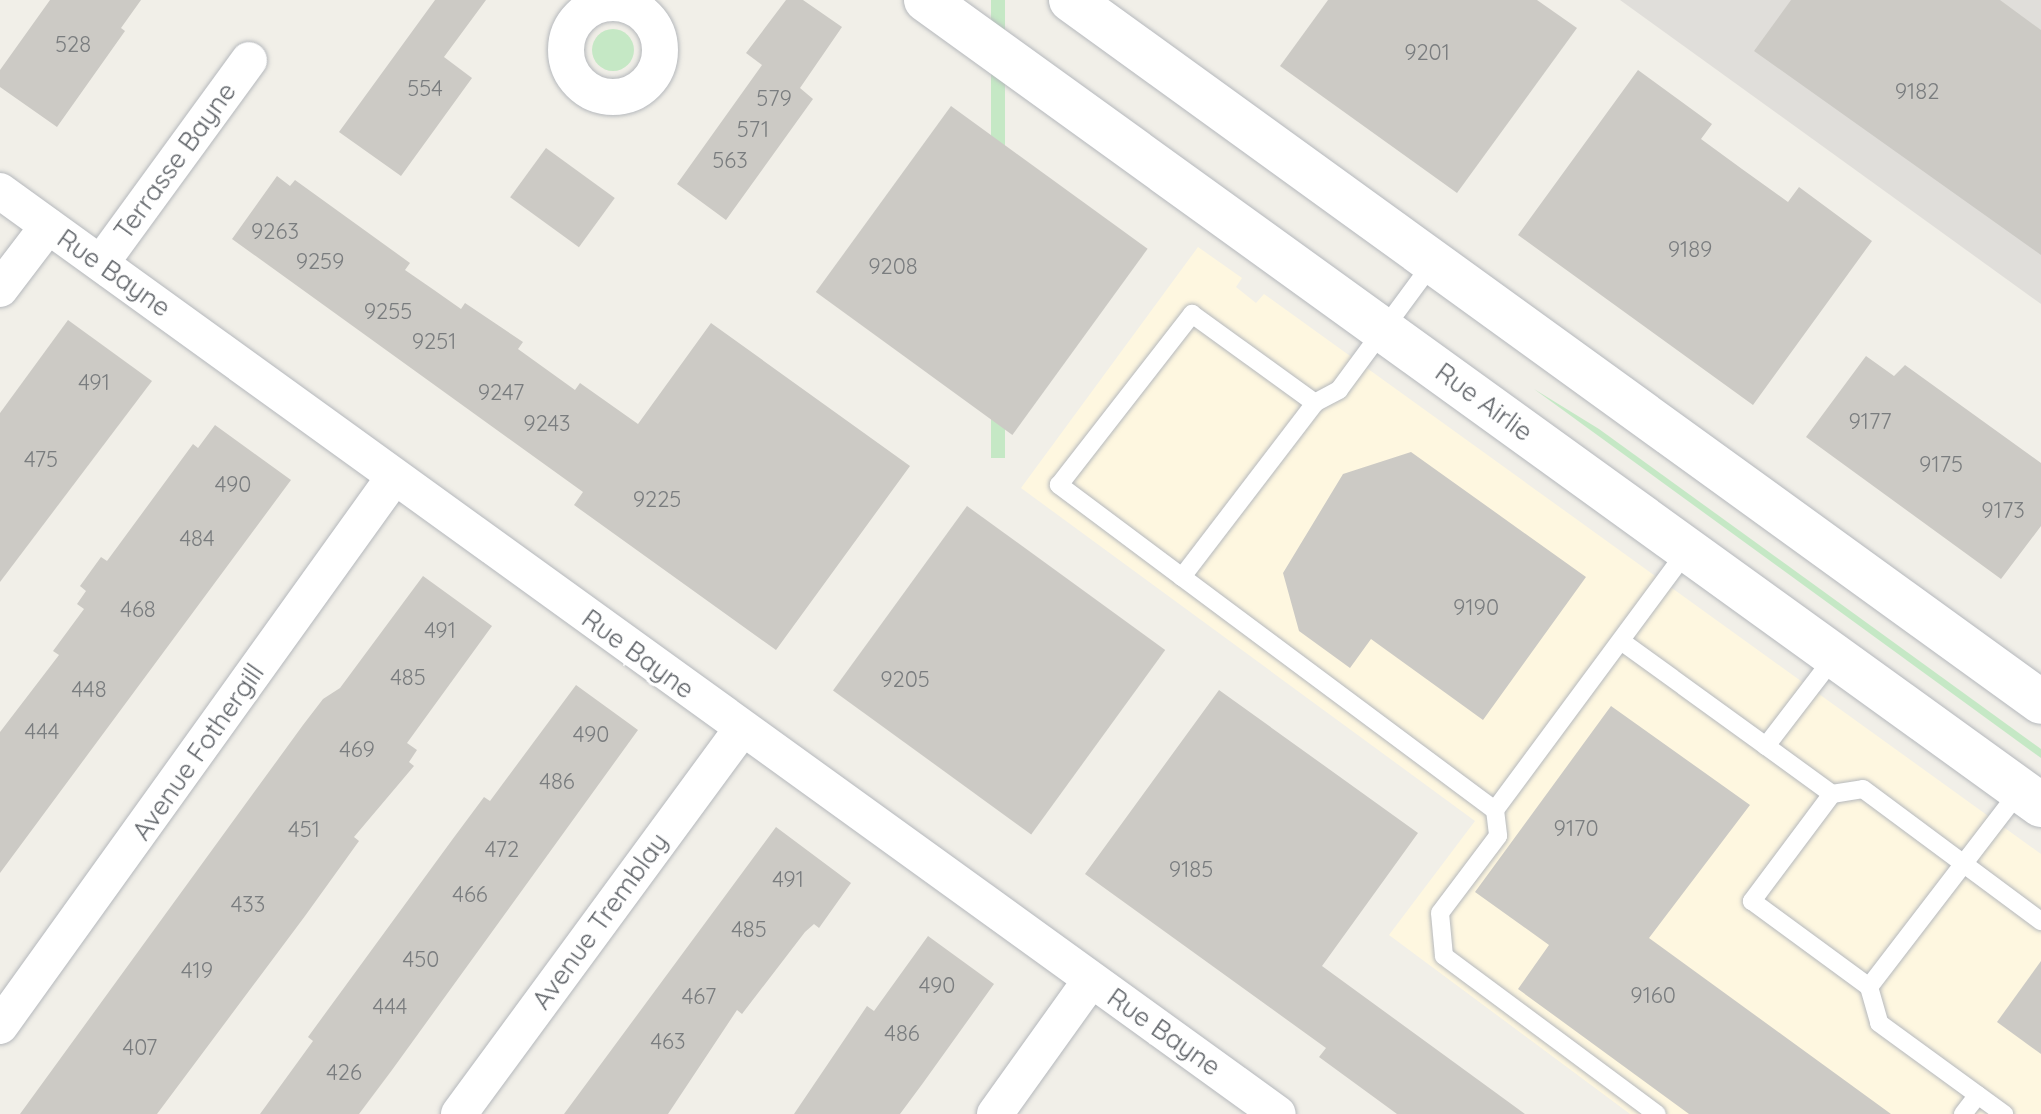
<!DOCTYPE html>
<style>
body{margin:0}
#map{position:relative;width:2041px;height:1114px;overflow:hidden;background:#f1efe8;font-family:Quicksand,sans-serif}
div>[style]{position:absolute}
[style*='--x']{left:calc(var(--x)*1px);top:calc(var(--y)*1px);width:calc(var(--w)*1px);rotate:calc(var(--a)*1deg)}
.commercial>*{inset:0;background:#fef7e0}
.industrial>*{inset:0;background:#e0deda}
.green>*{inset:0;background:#c5e8c5;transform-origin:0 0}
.round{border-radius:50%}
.building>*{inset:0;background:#cccac5;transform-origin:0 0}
.roads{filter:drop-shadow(0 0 2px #b5b8bc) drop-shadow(0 0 2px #b5b8bc)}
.lane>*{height:18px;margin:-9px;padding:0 9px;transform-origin:9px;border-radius:9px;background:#fff}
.street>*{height:36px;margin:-18px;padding:0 18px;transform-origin:18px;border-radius:18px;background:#fff}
.street>.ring{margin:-18px;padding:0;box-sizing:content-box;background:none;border:36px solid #fff;border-radius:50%}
.secondary>*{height:44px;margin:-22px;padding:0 22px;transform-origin:22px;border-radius:22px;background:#fff}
span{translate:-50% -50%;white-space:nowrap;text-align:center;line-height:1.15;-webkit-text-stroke:7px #fff;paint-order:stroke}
.number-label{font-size:22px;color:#7a7d7f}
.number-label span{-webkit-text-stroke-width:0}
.street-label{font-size:26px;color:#5f6368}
</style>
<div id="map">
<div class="commercial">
<i style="clip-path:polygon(1198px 247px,1242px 278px,1236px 287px,1256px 303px,1264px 294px,2041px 854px,2041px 1114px,1630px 1114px,1389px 935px,1475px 821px,1021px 488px)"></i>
</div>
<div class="industrial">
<i style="clip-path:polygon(1620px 0,2041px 0,2041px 304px)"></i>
</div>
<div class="green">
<i style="left:991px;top:0;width:14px;height:458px"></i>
<i class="round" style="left:592px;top:29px;width:42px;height:42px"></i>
<i style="clip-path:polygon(1534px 389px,1599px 429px,2041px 749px,2041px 758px)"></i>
</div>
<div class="building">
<i style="clip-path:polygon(50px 0,141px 0,121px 28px,125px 31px,57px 127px,0 87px,0 70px)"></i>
<i style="clip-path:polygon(435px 0,486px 0,444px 57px,472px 78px,401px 176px,339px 132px)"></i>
<i style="clip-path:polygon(786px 0,803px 0,842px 27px,800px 88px,813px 99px,726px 220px,677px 184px,762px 65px,746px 53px)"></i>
<i style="clip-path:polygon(1328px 0,1537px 0,1577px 28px,1457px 193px,1280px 66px)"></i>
<i style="clip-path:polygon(1791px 0,2000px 0,2041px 30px,2041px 255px,1754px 51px)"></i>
<i style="clip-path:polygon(1638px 70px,1712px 124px,1701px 139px,1742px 169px,1788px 202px,1799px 187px,1872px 241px,1753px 405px,1518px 235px)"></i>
<i style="left:951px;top:106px;width:243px;height:230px;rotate:36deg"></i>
<i style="left:546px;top:148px;width:85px;height:61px;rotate:36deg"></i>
<i style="clip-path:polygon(277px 176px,290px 186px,295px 180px,410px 263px,405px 270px,434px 290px,461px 309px,465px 303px,523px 342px,518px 349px,575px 390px,580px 383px,638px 424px,711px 323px,910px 466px,776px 650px,574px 505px,583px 492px,232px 239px)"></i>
<i style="clip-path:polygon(68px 320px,152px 381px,0 582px,0 413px)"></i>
<i style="clip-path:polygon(1866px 356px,1894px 376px,1905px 365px,2041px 463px,2041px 526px,2001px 579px,1806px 437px)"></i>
<i style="clip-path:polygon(215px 425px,291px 480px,0 873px,0 732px,59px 655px,53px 651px,84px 609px,77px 604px,86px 591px,80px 586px,101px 557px,107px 561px,193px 444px,198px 448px)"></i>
<i style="clip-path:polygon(1411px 452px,1586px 577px,1483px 720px,1371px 639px,1350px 668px,1299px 631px,1283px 573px,1343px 474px)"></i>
<i style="left:967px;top:506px;width:245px;height:228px;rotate:36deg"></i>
<i style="clip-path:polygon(423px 576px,492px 626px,407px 743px,417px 750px,409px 762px,414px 766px,354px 837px,359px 841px,305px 916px,157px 1114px,20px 1114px,303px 725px,323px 699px,340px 688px)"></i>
<i style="clip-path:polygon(576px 685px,638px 730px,392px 1070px,359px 1114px,260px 1114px,313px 1041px,308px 1037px,452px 840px,484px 797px,490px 801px)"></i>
<i style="clip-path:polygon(1219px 690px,1418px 833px,1322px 966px,1525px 1114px,1397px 1114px,1319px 1057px,1326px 1048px,1085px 874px)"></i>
<i style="clip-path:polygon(1611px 706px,1750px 805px,1649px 938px,1891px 1114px,1689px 1114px,1518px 989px,1549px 945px,1475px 892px)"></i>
<i style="clip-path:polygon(776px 827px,851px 883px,819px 928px,814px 924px,805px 932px,742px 1014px,737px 1010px,668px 1114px,564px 1114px)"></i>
<i style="clip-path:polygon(928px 936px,994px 984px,923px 1083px,900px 1114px,794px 1114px,867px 1006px,874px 1011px)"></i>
<i style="clip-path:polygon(2041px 961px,2041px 1054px,1997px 1022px)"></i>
</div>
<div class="roads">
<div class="lane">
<i style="--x:1434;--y:261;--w:160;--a:126.4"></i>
<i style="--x:1339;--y:390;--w:27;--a:152"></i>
<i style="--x:1315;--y:403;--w:219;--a:127.4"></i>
<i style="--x:1182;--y:577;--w:390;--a:36.7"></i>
<i style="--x:1495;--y:810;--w:325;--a:-53.5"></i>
<i style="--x:1182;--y:577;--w:154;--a:-143.2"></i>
<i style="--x:1059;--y:485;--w:217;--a:-52.1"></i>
<i style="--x:1192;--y:314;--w:152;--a:35.9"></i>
<i style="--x:1621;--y:641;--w:179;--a:35.9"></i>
<i style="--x:1766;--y:746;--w:113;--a:-52.5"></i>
<i style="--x:1766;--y:746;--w:82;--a:36"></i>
<i style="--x:1832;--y:794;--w:134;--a:126.8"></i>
<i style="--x:1752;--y:901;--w:145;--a:36.3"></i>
<i style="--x:1869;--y:987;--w:248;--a:-52.5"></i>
<i style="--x:1832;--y:794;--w:31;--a:-9"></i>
<i style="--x:1863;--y:789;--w:222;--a:36.6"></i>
<i style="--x:1495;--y:810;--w:26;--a:83"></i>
<i style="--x:1498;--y:836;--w:96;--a:127"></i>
<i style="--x:1440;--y:913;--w:43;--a:84.7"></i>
<i style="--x:1444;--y:956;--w:265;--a:36.6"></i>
<i style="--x:1869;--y:987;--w:37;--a:74"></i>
<i style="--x:1879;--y:1023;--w:155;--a:36.1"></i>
<i style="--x:1963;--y:1114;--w:24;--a:-52"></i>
</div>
<div class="street">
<i class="ring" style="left:566px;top:3px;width:58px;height:58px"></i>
<i style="--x:0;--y:191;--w:1576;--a:35.84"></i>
<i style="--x:101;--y:263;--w:251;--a:-53.9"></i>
<i style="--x:0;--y:289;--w:79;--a:-52.7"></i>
<i style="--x:0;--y:1026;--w:676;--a:-54.33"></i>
<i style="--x:459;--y:1114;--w:478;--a:-53.7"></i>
<i style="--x:995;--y:1114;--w:165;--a:-54.4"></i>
</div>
<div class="secondary">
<i style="--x:926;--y:0;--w:1375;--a:35.83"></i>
<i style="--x:1071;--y:0;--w:1197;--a:35.89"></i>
</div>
</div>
<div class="number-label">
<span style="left:73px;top:45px">528</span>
<span style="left:1427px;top:53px">9201</span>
<span style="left:425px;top:89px">554</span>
<span style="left:1917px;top:92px">9182</span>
<span style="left:774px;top:99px">579</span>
<span style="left:753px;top:130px">571</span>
<span style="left:730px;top:161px">563</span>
<span style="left:275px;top:232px">9263</span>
<span style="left:1690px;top:250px">9189</span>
<span style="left:320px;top:262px">9259</span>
<span style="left:893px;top:267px">9208</span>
<span style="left:388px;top:312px">9255</span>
<span style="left:434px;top:342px">9251</span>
<span style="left:94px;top:383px">491</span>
<span style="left:501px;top:393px">9247</span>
<span style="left:1870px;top:422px">9177</span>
<span style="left:547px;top:424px">9243</span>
<span style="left:41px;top:460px">475</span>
<span style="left:1941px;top:465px">9175</span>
<span style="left:233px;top:485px">490</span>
<span style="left:657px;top:500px">9225</span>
<span style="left:2003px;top:511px">9173</span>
<span style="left:197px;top:539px">484</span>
<span style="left:1476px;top:608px">9190</span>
<span style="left:138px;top:610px">468</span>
<span style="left:440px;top:631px">491</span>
<span style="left:408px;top:678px">485</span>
<span style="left:905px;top:680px">9205</span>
<span style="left:89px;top:690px">448</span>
<span style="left:42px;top:732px">444</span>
<span style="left:591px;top:735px">490</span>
<span style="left:357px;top:750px">469</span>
<span style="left:557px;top:782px">486</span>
<span style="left:1576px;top:829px">9170</span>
<span style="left:304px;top:830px">451</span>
<span style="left:502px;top:850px">472</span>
<span style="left:1191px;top:870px">9185</span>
<span style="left:788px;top:880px">491</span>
<span style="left:470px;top:895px">466</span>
<span style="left:248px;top:905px">433</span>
<span style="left:749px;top:930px">485</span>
<span style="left:421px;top:960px">450</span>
<span style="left:197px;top:971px">419</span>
<span style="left:937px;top:986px">490</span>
<span style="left:1653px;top:996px">9160</span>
<span style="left:699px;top:997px">467</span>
<span style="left:390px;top:1007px">444</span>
<span style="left:902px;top:1034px">486</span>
<span style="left:668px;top:1042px">463</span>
<span style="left:140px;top:1048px">407</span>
<span style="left:344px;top:1073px">426</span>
</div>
<div class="street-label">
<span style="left:175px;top:161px;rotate:-54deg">Terrasse Bayne</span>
<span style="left:114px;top:273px;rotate:35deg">Rue Bayne</span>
<span style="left:1484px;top:402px;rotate:36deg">Rue Airlie</span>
<span style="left:638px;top:654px;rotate:36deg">Rue Bayne</span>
<span style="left:198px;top:752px;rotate:-55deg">Avenue Fothergill</span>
<span style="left:600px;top:921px;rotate:-54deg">Avenue Tremblay</span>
<span style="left:1164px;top:1032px;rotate:35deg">Rue Bayne</span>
</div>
</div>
